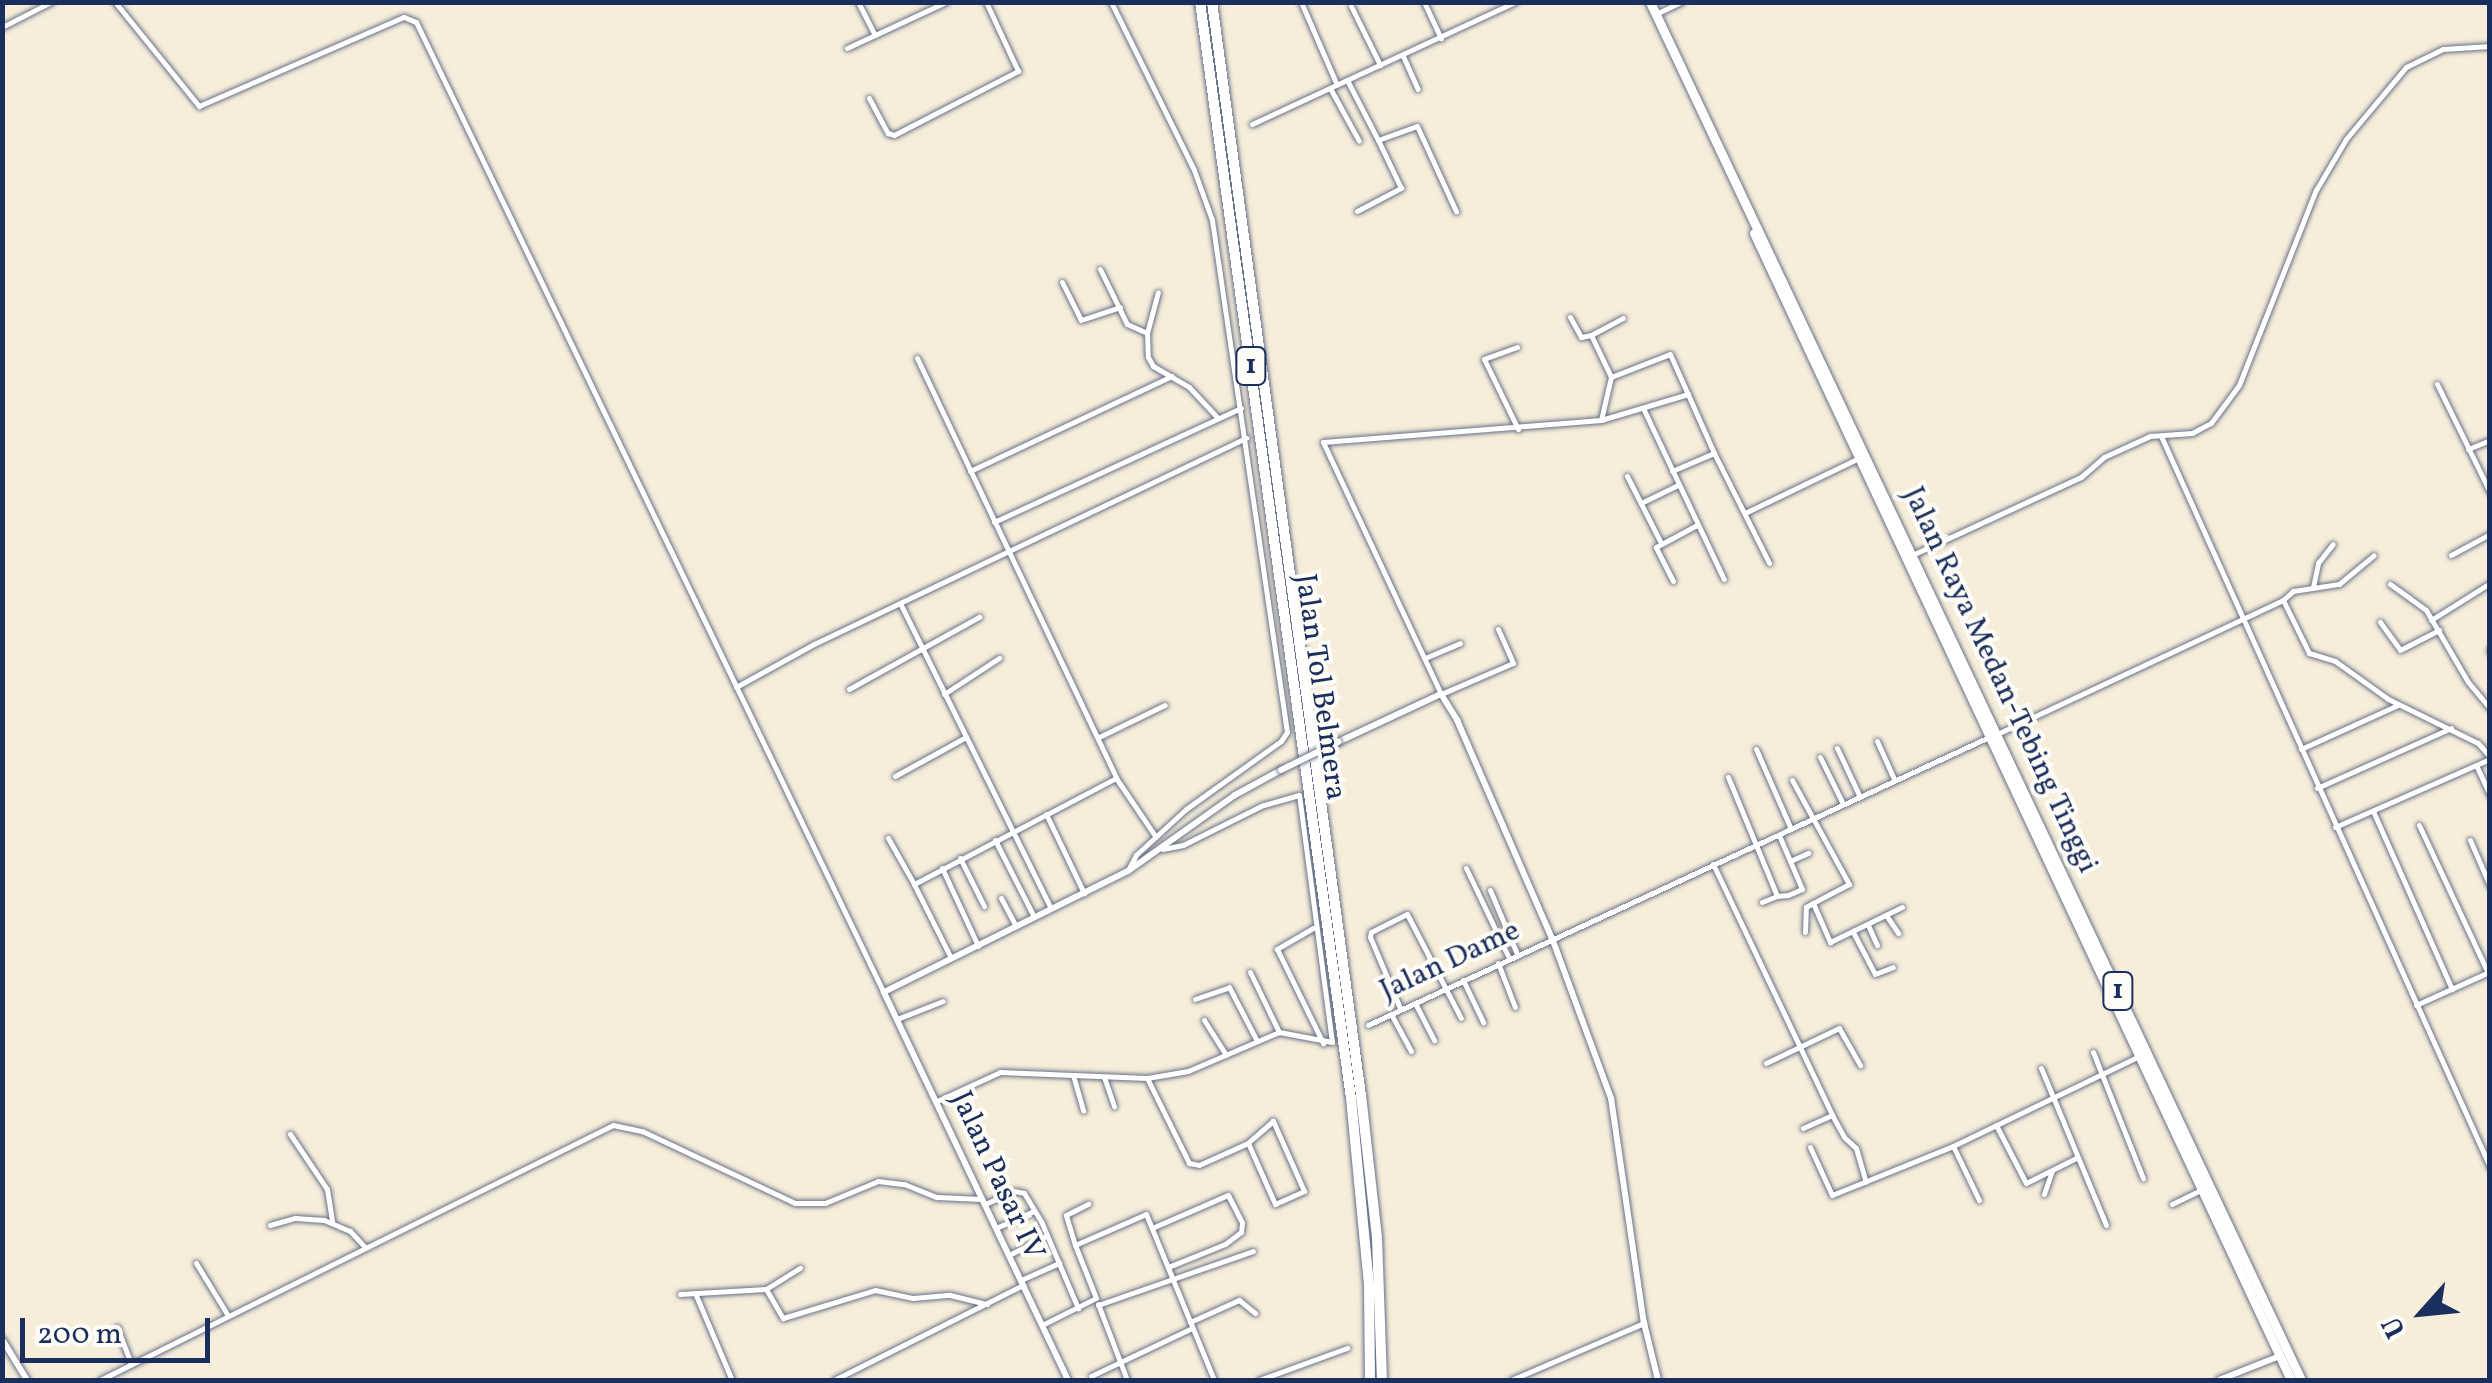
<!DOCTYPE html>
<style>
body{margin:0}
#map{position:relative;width:2492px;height:1383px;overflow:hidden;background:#f6edda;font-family:Vollkorn,serif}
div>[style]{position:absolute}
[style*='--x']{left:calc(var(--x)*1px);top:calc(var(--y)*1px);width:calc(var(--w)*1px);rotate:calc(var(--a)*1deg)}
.roads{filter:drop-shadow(0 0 2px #687289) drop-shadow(0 0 2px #687289)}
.minor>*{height:5px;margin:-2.5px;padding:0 2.5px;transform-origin:2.5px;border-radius:2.5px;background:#fff}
.tertiary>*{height:6px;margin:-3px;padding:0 3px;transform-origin:3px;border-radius:3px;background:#fff}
.trunk>*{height:9px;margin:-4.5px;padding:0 4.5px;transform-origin:4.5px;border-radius:4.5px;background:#fff}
.motorway>*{height:10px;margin:-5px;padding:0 5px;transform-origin:5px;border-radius:5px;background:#fff}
.bridges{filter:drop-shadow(0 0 2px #687289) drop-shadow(0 0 2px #687289)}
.tertiary-bridge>*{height:6px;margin:-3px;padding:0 3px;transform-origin:3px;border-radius:3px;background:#fff}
span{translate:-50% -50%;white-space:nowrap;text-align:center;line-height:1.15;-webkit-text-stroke:8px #fdfcf7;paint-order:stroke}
.shield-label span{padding:2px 8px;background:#fdfcf7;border:2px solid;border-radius:8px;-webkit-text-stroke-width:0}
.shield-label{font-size:28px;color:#1b2f5e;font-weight:700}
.street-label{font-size:30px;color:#1b2f5e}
.frame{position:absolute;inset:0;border:5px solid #1b2f5e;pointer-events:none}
.north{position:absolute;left:2372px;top:1263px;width:100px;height:100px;-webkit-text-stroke:8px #fdfcf7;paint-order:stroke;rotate:243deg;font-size:28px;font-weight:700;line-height:40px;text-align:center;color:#1b2f5e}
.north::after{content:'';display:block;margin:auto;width:35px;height:45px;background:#1b2f5e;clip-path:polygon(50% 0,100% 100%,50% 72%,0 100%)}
.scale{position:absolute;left:20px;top:1318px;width:190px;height:45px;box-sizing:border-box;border:5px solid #1b2f5e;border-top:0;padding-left:12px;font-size:30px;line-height:35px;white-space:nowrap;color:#1b2f5e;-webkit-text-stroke:8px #fdfcf7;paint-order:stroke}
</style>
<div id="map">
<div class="roads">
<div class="minor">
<i style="--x:115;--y:2;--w:134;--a:51.1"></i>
<i style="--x:199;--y:106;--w:223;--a:-23.5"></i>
<i style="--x:404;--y:17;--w:13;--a:23"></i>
<i style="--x:416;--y:22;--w:1076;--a:64.27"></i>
<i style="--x:858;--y:2;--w:37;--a:63"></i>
<i style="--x:1111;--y:2;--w:187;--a:63.7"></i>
<i style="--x:1194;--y:170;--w:53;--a:70.2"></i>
<i style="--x:1212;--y:220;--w:517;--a:81.67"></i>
<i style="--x:1287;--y:732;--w:11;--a:124"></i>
<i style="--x:1281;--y:741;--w:117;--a:144.4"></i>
<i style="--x:1186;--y:809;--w:68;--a:137.4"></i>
<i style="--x:1136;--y:855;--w:15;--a:118"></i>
<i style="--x:1301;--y:2;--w:90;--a:66.6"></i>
<i style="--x:1424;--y:2;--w:40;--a:65"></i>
<i style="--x:1351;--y:6;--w:66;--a:63.8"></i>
<i style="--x:1656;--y:14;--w:28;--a:-26"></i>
<i style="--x:2;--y:27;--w:55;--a:-27"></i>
<i style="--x:847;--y:48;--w:109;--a:-24.9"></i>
<i style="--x:1403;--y:56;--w:36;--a:66"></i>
<i style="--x:1347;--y:80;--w:68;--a:62.7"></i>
<i style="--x:1378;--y:140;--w:41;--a:-19.7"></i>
<i style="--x:1417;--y:126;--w:94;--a:65.4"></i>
<i style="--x:1330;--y:88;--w:60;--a:61.3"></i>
<i style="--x:869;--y:98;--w:40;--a:62"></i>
<i style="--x:888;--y:133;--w:6;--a:18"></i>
<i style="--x:894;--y:135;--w:140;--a:-27.3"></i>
<i style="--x:1018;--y:71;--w:76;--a:-114.9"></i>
<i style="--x:1252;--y:124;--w:290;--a:-24.9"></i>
<i style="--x:1357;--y:211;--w:50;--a:-27.6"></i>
<i style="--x:1401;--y:188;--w:53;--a:-115.6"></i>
<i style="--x:1100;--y:269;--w:61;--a:63.9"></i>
<i style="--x:1127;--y:324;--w:22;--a:24"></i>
<i style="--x:1147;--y:333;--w:24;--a:88"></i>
<i style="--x:1148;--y:357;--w:10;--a:61"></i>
<i style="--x:1153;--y:366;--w:42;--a:30.3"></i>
<i style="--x:1189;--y:387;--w:40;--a:47"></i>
<i style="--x:1062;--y:282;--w:42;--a:63.4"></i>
<i style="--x:1081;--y:320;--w:41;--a:-18.4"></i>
<i style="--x:1570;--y:317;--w:23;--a:61"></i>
<i style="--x:1581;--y:337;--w:10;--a:-11"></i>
<i style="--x:1591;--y:335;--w:47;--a:64.5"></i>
<i style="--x:1147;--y:333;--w:42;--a:-75"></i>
<i style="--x:1591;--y:335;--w:36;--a:-28"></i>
<i style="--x:1517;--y:347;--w:35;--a:160"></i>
<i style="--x:1484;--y:359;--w:78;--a:64.1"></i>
<i style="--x:917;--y:358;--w:465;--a:64.6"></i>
<i style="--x:1116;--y:778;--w:71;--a:55.9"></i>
<i style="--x:2437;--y:384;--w:120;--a:63.9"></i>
<i style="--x:1643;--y:408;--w:189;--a:64.7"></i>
<i style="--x:1601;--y:420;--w:44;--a:-76.9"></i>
<i style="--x:1611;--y:377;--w:63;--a:-21.3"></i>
<i style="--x:1670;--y:354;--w:108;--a:66"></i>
<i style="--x:2161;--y:436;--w:802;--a:65.77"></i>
<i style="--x:2468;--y:449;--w:24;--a:-22"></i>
<i style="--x:970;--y:471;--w:223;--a:-25.2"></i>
<i style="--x:1672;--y:471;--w:46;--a:-23.2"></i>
<i style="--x:1714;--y:453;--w:123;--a:63.4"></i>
<i style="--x:1627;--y:476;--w:73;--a:63.1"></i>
<i style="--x:1641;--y:503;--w:41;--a:-25.9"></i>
<i style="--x:1745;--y:513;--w:127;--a:-25.8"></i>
<i style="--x:994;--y:522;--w:272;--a:-24.8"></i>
<i style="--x:2451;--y:555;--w:44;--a:-28.3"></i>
<i style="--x:1910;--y:556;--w:188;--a:-24.8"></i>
<i style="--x:2081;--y:477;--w:30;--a:-41"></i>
<i style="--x:2104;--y:457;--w:51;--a:-24.5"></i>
<i style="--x:2150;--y:436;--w:42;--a:-4.1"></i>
<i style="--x:2192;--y:433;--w:21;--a:-28"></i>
<i style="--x:2211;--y:423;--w:47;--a:-53.6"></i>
<i style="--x:2239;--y:385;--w:210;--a:-68.5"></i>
<i style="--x:2316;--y:190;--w:59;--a:-59.5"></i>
<i style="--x:2346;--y:139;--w:94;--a:-50.2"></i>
<i style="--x:2406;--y:67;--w:41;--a:-25.9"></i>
<i style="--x:2443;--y:49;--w:47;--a:-3.7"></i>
<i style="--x:1673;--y:581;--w:38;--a:-117"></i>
<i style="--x:1656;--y:547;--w:47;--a:-28.2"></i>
<i style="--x:2390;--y:584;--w:44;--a:35.8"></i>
<i style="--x:2426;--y:610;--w:83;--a:59.7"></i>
<i style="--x:2468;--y:682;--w:34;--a:50"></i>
<i style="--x:2313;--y:587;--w:25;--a:-78"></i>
<i style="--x:2318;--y:563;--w:24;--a:-52"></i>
<i style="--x:2283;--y:600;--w:13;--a:-42"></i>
<i style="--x:2293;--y:591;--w:47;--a:-8.7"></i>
<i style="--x:2339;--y:584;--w:45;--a:-39.6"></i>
<i style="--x:901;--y:605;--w:338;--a:63.7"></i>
<i style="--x:2431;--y:620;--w:70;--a:-32.1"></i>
<i style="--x:2380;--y:622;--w:34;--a:54"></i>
<i style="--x:2400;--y:650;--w:44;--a:-27.1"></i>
<i style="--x:1498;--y:629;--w:37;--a:66"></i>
<i style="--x:1513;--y:663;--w:78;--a:156.7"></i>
<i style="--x:1441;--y:694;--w:278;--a:-115.1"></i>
<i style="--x:1323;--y:442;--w:279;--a:-4.5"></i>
<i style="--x:1601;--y:420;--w:91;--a:-16.6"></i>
<i style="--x:2490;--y:649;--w:3;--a:90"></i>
<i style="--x:1425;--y:658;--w:38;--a:-23"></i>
<i style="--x:736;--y:687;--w:89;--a:-28.9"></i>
<i style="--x:814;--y:644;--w:479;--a:-25.5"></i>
<i style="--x:849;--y:689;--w:149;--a:-29"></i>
<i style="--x:944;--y:694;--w:66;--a:-33.2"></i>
<i style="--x:1997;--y:734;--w:316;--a:-25.1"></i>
<i style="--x:2283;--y:600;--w:59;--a:63.9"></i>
<i style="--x:2309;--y:653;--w:27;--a:17"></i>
<i style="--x:2335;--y:661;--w:65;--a:35.6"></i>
<i style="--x:2388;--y:699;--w:100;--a:26.1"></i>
<i style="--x:2478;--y:743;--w:18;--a:49"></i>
<i style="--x:1099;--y:737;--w:73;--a:-25.9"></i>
<i style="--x:1877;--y:741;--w:42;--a:65.9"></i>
<i style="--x:1837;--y:748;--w:54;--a:64.9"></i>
<i style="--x:1756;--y:749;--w:87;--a:66.4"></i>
<i style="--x:2301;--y:749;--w:107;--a:-24.4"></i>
<i style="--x:1820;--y:757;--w:52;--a:63.9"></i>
<i style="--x:2476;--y:765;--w:33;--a:65"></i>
<i style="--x:895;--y:776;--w:81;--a:-28.8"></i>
<i style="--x:1728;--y:777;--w:129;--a:67.6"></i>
<i style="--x:1777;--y:896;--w:11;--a:-5"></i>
<i style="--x:1788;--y:895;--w:15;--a:-23"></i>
<i style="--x:1802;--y:889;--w:59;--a:-113.1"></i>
<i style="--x:1792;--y:780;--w:119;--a:61.3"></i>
<i style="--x:1849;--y:884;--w:41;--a:152.2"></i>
<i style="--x:1813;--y:903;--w:43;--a:66.4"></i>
<i style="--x:1830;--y:942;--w:80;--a:-25.9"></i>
<i style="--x:2317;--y:788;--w:147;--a:-24.1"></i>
<i style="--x:2373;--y:811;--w:195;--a:66.1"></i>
<i style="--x:1046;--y:814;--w:88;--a:64.3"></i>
<i style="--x:2419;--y:825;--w:163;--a:65"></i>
<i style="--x:2335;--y:827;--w:169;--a:-23.7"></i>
<i style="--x:888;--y:838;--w:53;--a:60.5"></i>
<i style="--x:995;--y:840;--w:86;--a:63.1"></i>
<i style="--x:2470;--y:840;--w:50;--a:66.5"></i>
<i style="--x:960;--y:858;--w:54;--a:63.4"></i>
<i style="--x:1790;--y:861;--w:20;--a:-24"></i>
<i style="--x:1713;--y:864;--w:278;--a:64.6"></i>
<i style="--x:1832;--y:1115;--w:25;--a:61"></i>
<i style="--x:1844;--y:1137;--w:16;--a:43"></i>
<i style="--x:1856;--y:1148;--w:35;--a:74"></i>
<i style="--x:942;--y:868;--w:86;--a:65.2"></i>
<i style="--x:1466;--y:868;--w:100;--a:64.5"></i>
<i style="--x:1490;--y:890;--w:69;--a:67.1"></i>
<i style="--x:1001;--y:898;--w:32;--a:62"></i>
<i style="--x:1762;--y:902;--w:16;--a:-22"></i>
<i style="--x:1886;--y:915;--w:22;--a:56"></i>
<i style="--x:1868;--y:925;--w:22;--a:66"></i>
<i style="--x:1313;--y:928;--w:42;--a:149.7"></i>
<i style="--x:1277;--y:949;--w:105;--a:63.9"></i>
<i style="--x:1805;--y:932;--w:25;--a:-88"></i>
<i style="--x:1806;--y:907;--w:8;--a:-30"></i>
<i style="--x:1853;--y:932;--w:47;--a:62.4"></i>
<i style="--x:1875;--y:974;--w:19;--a:-21"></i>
<i style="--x:951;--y:958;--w:83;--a:-116.6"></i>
<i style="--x:914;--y:884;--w:228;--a:-27.7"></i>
<i style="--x:1498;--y:963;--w:47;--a:68.9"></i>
<i style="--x:1250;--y:972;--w:67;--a:64.2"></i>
<i style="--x:1463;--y:980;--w:47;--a:64.5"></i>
<i style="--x:1195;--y:999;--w:36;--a:-19"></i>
<i style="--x:1229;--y:987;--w:59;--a:62.6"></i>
<i style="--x:1415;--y:1003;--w:42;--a:62.8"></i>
<i style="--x:2416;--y:1005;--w:78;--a:-24.3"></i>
<i style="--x:1400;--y:1008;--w:77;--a:-112.9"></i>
<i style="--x:1370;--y:937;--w:5;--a:-79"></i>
<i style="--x:1371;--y:932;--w:40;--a:-26.6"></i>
<i style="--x:1407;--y:914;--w:117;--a:62.6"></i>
<i style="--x:1391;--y:1014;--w:42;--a:61.6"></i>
<i style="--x:897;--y:1019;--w:49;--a:-21.4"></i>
<i style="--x:1204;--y:1020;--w:41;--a:57.8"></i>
<i style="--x:1368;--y:1025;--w:685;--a:-24.88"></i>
<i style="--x:2093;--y:1052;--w:136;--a:68.4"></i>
<i style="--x:1766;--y:1063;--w:81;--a:-25.6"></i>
<i style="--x:1839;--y:1028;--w:43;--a:60.4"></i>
<i style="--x:2041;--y:1068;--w:170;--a:67.5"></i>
<i style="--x:1073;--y:1075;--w:37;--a:74"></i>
<i style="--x:1104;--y:1077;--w:31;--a:71"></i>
<i style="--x:1147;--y:1078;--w:42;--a:-9.7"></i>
<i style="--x:1188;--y:1071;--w:99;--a:-23.2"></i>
<i style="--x:1279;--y:1032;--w:54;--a:10.7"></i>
<i style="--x:1332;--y:1042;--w:249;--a:-97.6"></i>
<i style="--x:1299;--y:795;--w:37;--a:164"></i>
<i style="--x:1263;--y:805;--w:89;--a:153.4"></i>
<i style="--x:1183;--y:845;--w:21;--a:169"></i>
<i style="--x:937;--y:1101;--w:69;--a:-24.7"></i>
<i style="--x:1000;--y:1072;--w:147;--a:2.3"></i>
<i style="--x:1147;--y:1078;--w:95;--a:63.7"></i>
<i style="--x:1189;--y:1163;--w:10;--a:11"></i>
<i style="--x:1199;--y:1165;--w:54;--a:-24.2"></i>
<i style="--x:1248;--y:1143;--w:67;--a:66.1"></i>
<i style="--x:1275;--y:1204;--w:32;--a:-24"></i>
<i style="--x:1304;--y:1191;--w:77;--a:-113.9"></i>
<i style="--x:1273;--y:1121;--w:33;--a:139"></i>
<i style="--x:1996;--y:1125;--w:65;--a:62.7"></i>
<i style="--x:2026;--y:1183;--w:56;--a:-26.6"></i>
<i style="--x:1803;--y:1128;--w:32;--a:-24"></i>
<i style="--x:290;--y:1134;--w:66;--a:56.1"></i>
<i style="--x:327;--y:1189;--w:33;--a:81"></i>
<i style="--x:1953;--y:1146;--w:60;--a:64.3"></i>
<i style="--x:1810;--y:1147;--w:53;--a:65.4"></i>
<i style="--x:1832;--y:1195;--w:131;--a:-22"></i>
<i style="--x:1953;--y:1146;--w:207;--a:-25.8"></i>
<i style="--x:2044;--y:1194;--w:24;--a:-71"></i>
<i style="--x:985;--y:1204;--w:32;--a:-24"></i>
<i style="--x:1014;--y:1191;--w:10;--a:11"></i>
<i style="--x:1024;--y:1193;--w:33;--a:59"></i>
<i style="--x:1041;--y:1221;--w:95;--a:67"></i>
<i style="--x:2172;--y:1204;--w:32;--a:-26"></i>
<i style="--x:270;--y:1225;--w:26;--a:-16"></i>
<i style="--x:295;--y:1218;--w:29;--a:4"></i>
<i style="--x:324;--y:1220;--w:28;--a:23"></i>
<i style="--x:350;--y:1231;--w:22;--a:47"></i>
<i style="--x:996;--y:1228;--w:42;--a:-24.1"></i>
<i style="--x:1152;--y:1228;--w:83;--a:-23.5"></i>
<i style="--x:1228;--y:1195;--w:31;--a:63"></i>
<i style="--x:1242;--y:1223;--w:9;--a:96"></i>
<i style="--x:1241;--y:1232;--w:20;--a:143"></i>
<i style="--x:1225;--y:1244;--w:61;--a:158"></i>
<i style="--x:1075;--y:1245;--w:31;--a:-107"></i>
<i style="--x:1066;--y:1215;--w:25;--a:-27"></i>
<i style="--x:1009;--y:1255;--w:42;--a:-27.2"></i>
<i style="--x:196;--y:1263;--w:60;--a:58.7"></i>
<i style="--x:1021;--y:1280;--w:42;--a:-24.1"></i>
<i style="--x:766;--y:1289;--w:34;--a:60"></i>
<i style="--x:783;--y:1318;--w:96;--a:-16.9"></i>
<i style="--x:875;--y:1290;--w:39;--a:12"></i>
<i style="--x:913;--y:1298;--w:37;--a:-5"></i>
<i style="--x:950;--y:1295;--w:38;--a:14"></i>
<i style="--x:695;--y:1293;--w:95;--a:67"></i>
<i style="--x:680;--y:1294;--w:86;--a:-3.3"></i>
<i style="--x:766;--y:1289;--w:40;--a:-32"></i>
<i style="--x:1098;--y:1304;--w:81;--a:69.1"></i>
<i style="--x:1098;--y:1305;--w:164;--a:-19.2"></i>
<i style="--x:1190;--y:1322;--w:54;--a:-24.2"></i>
<i style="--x:1239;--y:1300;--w:21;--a:39"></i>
<i style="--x:1042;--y:1325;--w:60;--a:-26.6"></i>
<i style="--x:1096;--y:1298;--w:57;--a:-111.6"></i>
<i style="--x:1075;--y:1245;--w:77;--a:-23.6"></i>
<i style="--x:1146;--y:1214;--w:179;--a:67.7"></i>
<i style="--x:117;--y:1327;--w:40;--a:69"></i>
<i style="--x:1091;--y:1376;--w:112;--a:-25.4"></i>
<i style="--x:100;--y:1380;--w:573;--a:-26.43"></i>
<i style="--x:613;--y:1125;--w:30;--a:12"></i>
<i style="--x:642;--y:1131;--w:169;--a:25.2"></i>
<i style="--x:795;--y:1203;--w:30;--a:0"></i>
<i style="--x:825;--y:1203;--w:57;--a:-22.5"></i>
<i style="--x:878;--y:1181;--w:26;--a:7"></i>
<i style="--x:904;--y:1184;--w:35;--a:22"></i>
<i style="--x:937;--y:1197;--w:44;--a:2.6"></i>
<i style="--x:834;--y:1380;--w:212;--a:-26.7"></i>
<i style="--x:1259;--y:1380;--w:94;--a:-20"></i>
<i style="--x:1511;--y:1380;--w:145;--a:-23.2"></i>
</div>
<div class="tertiary">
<i style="--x:1338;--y:742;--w:114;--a:-25"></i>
<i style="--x:1441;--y:694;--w:31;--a:58"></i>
<i style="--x:1457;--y:720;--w:238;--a:66.5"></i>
<i style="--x:1552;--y:938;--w:171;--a:69.8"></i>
<i style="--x:1611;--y:1098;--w:227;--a:81.7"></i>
<i style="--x:1644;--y:1323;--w:59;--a:76.2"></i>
<i style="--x:2;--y:1339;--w:48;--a:58.6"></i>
<i style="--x:1068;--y:1380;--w:429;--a:-115.4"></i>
<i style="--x:884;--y:992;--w:272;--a:-26.4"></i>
<i style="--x:1128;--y:871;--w:131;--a:-35.4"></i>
<i style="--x:1235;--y:795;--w:52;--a:-28.5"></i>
<i style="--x:2219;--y:1380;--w:66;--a:-21.5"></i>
</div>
<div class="trunk">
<i style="--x:1650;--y:2;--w:1524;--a:64.71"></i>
<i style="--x:1754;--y:233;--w:1266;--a:64.91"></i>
</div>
<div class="motorway">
<i style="--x:1200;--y:2;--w:1106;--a:82.16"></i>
<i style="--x:1351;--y:1098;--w:189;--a:84.5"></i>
<i style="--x:1369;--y:1286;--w:94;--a:89.4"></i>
<i style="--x:1212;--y:2;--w:1103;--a:82.24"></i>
<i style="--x:1361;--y:1095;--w:144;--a:83.6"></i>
<i style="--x:1377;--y:1238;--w:142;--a:88"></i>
</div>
</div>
<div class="bridges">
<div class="tertiary-bridge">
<i style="--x:1281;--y:770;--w:64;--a:-26.2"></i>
</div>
</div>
<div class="shield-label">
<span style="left:1251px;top:366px">1</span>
<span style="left:2118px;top:991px">1</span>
</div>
<div class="street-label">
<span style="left:2000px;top:680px;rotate:65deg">Jalan Raya Medan-Tebing Tinggi</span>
<span style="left:1320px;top:687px;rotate:82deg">Jalan Tol Belmera</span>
<span style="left:1450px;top:961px;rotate:-25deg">Jalan Dame</span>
<span style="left:997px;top:1176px;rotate:65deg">Jalan Pasar IV</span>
</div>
<div class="frame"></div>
<div class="north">U</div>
<div class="scale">200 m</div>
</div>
